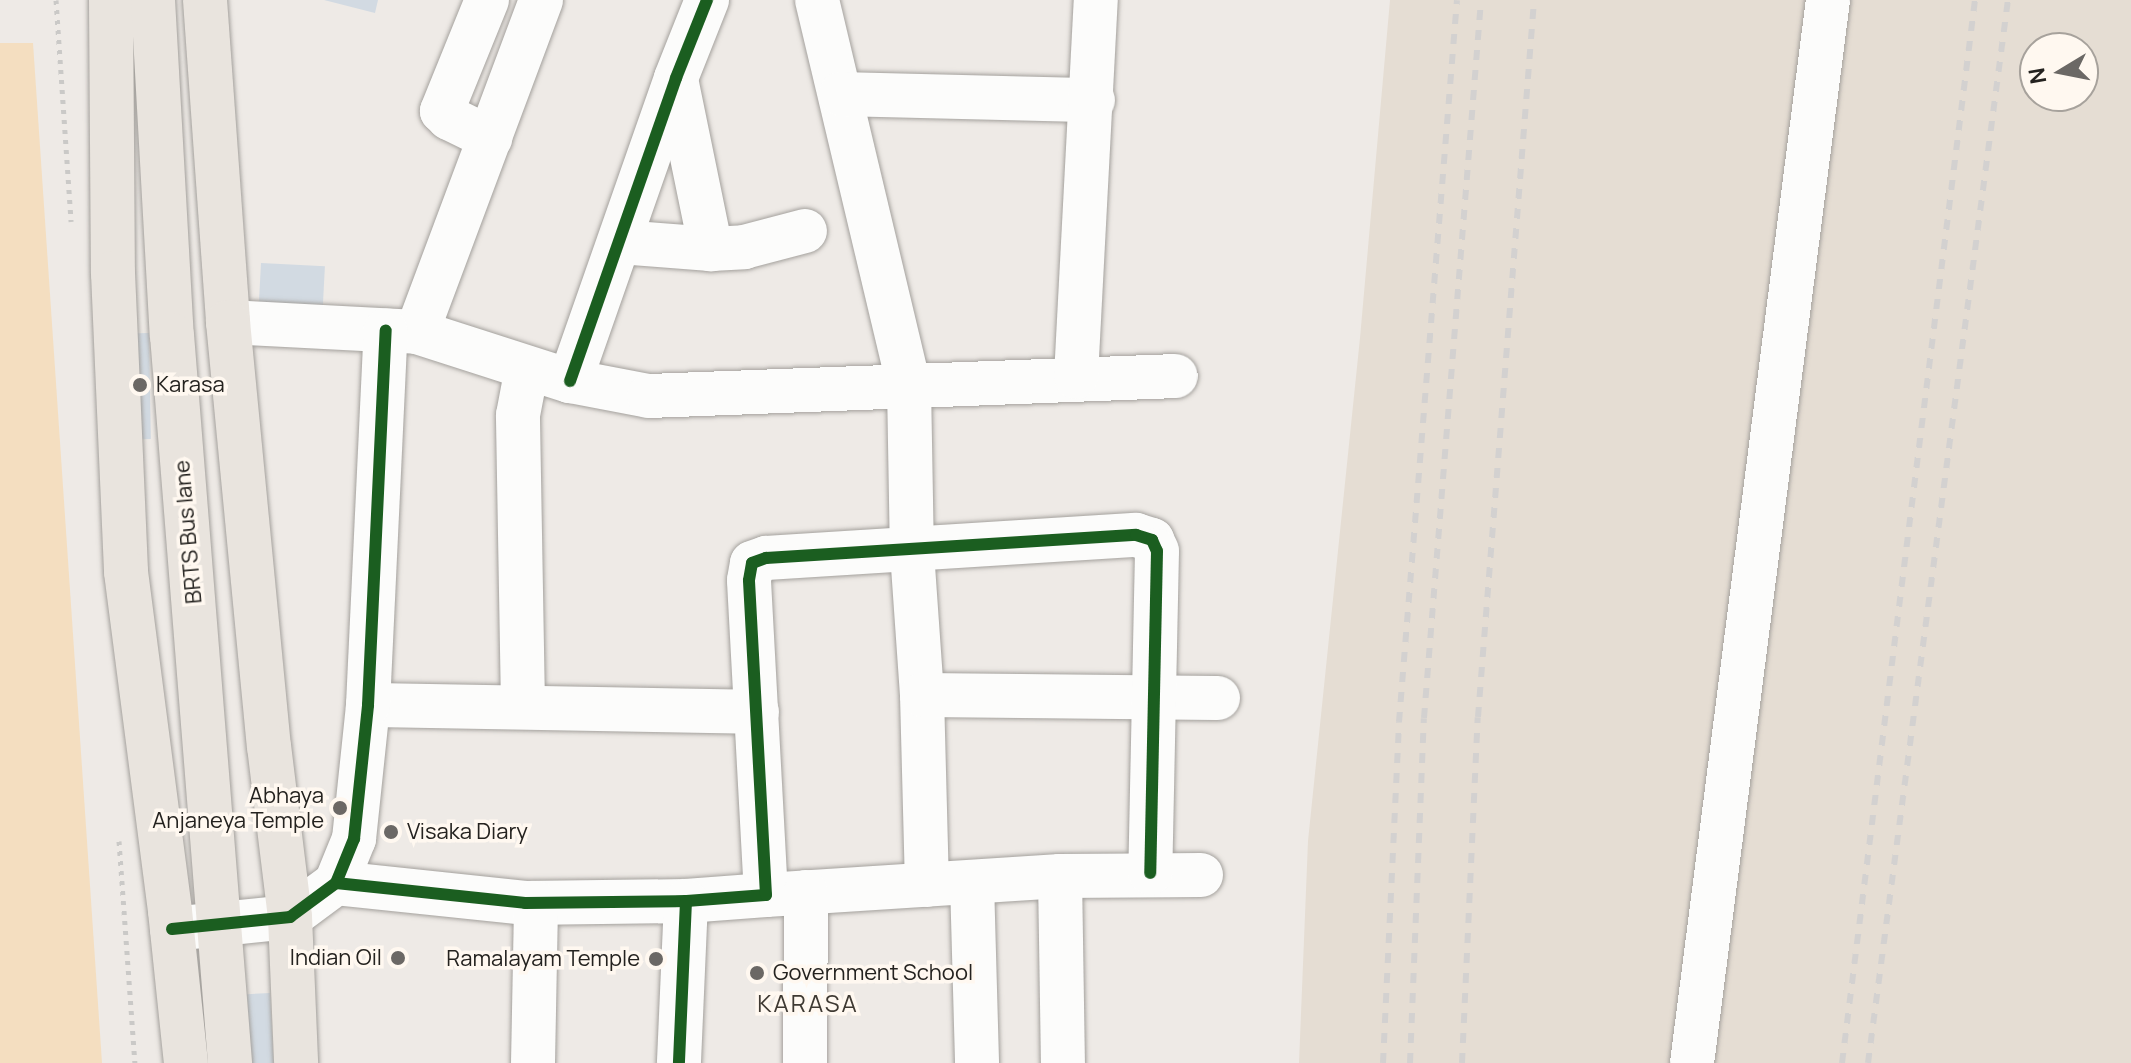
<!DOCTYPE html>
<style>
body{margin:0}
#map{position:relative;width:2131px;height:1063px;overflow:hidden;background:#eeeae6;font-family:Manrope,sans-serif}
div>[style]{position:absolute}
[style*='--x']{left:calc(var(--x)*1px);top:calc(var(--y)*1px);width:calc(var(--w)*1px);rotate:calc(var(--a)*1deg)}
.built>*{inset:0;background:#e5ddd3}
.green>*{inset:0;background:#f4dec0}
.building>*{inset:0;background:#d2dae2;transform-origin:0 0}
.path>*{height:5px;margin-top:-2.5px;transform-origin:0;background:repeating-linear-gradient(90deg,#cac9c7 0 4px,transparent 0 10px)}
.roads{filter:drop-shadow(0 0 2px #a4a19d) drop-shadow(0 0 2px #a4a19d)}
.minor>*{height:44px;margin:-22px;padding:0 22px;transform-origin:22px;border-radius:22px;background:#fcfcfb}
.major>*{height:44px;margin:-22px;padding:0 22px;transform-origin:22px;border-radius:22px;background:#e9e4de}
.rail>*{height:6px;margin-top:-3px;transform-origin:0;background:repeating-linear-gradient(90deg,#d3d1d0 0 10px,transparent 0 20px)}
.cycleway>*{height:12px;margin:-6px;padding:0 6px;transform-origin:6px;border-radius:6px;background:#1b5e20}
.dots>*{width:22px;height:22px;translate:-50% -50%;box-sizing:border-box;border:4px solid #fff8f0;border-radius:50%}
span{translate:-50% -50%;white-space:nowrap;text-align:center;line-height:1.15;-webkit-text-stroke:7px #fff8f0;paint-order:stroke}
.poi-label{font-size:22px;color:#24221f}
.left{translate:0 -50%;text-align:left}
.right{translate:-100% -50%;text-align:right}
.street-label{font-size:22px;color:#24221f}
.neighbourhood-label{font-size:24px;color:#3e3932;letter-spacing:2px}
.north{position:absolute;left:2019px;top:32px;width:80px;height:80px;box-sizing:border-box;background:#fff8f0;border:2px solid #a7a29c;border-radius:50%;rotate:260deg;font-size:22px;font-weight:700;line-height:32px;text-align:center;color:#24221f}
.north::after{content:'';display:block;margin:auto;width:28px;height:36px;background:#6b6865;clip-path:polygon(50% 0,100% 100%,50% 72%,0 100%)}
</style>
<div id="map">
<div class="built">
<i style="clip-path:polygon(evenodd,1390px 0,2131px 0,2131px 1063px,1299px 1063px,1308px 841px,1360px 338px,1390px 0,2035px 48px,2083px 48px,2083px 96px,2035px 96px,2035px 48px)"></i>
</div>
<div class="green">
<i style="clip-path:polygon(0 43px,33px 43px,102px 1063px,0 1063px)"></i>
</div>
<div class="building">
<i style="clip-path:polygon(324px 0,378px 0,375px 13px)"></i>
<i style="left:261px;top:263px;width:64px;height:49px;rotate:3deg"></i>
<i style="left:149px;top:333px;width:106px;height:24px;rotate:89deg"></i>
<i style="left:270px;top:993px;width:70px;height:23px;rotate:87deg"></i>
</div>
<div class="path">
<i style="--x:56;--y:0;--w:222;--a:86.1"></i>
<i style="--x:119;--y:841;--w:223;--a:85.9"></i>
</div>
<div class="roads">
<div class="minor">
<i style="--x:487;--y:0;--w:120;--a:112.1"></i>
<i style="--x:442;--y:111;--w:10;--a:45"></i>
<i style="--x:449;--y:118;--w:46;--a:26"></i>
<i style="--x:817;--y:0;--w:396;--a:76.6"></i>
<i style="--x:909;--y:385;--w:167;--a:89"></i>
<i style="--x:912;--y:552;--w:143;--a:86"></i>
<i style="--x:922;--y:695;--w:190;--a:88.5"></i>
<i style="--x:676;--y:79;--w:174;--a:78.4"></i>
<i style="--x:841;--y:94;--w:252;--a:1.4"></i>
<i style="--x:620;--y:242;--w:91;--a:4.4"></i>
<i style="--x:711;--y:249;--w:33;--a:-3"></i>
<i style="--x:744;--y:247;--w:63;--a:-14.7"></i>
<i style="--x:228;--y:322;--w:189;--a:3"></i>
<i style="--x:417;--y:332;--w:161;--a:17.8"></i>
<i style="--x:570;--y:381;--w:80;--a:10.8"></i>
<i style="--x:649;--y:396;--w:527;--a:-2.17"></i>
<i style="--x:417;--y:332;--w:354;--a:-69.5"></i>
<i style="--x:1076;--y:377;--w:378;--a:-87"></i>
<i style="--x:570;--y:381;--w:321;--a:-70.7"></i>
<i style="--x:676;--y:78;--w:84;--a:-68.3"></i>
<i style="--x:922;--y:695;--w:296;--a:0.6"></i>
<i style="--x:368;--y:705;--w:389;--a:1"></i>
<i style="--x:523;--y:706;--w:291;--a:-91"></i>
<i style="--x:518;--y:415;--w:48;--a:-79.2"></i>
<i style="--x:1060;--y:876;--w:187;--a:89.1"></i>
<i style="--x:972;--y:882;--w:181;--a:88.4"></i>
<i style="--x:336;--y:883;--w:48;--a:-67.8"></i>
<i style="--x:354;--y:839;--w:135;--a:-84"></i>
<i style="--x:368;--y:705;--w:375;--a:-87.3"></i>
<i style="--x:766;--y:895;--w:295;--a:-3.7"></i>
<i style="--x:1060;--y:876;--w:141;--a:-0.4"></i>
<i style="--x:686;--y:901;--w:80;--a:-4.3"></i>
<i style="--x:766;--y:895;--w:315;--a:-93.1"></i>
<i style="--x:749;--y:580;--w:17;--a:-80"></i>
<i style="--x:752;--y:563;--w:15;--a:-20"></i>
<i style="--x:766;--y:558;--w:371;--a:-3.6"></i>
<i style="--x:1136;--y:535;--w:17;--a:17"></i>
<i style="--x:1152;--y:540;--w:12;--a:66"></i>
<i style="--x:1157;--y:551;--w:322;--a:91.2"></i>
<i style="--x:172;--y:929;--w:119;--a:-5.8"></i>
<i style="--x:290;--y:917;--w:57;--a:-36.5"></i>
<i style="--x:336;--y:883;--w:190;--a:6"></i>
<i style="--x:525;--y:903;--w:161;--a:-0.7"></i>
<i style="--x:686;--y:901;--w:162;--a:92.5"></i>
<i style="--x:533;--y:1063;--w:160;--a:-88.9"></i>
<i style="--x:805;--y:1063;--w:171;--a:-89.7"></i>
<i style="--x:1692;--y:1063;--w:1072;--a:-82.71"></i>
</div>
<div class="major">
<i style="--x:111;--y:0;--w:273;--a:89.6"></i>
<i style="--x:113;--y:273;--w:299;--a:87.5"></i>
<i style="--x:126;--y:572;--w:342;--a:82.6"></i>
<i style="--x:170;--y:911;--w:153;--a:84"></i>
<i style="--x:153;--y:0;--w:336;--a:86.8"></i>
<i style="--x:172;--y:335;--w:730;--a:85.44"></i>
<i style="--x:205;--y:0;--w:323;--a:85.9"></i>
<i style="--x:228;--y:322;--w:426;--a:84.5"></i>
<i style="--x:269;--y:746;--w:172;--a:83"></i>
<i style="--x:290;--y:917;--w:146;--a:87.6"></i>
</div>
</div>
<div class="rail">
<i style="--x:1383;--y:1063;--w:341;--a:-87.3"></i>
<i style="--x:1399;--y:722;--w:724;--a:-85.41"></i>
<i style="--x:1410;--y:1063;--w:345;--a:-87.7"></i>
<i style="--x:1424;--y:718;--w:720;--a:-85.46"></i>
<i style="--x:1462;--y:1063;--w:346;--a:-87.4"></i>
<i style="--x:1478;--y:717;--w:719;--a:-85.53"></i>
<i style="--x:1842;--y:1063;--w:1071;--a:-82.87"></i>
<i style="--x:1868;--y:1063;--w:1072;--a:-82.5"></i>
</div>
<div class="cycleway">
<i style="--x:570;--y:381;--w:321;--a:-70.7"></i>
<i style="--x:676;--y:78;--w:84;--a:-68.3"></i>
<i style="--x:336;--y:883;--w:48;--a:-67.8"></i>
<i style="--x:354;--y:839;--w:135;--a:-84"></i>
<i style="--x:368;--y:705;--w:375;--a:-87.3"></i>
<i style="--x:686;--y:901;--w:80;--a:-4.3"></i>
<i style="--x:766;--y:895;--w:315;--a:-93.1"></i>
<i style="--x:749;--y:580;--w:17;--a:-80"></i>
<i style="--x:752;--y:563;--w:15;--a:-20"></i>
<i style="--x:766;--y:558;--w:371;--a:-3.6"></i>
<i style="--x:1136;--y:535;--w:17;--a:17"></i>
<i style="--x:1152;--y:540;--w:12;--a:66"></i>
<i style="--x:1157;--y:551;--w:322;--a:91.2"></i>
<i style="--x:172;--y:929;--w:119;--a:-5.8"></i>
<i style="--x:290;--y:917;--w:57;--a:-36.5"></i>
<i style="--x:336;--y:883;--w:190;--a:6"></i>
<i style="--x:525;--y:903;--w:161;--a:-0.7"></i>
<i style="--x:686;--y:901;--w:162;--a:92.5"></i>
</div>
<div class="dots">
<i style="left:140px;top:385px;background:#6b6865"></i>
<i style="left:340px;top:808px;background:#6b6865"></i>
<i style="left:391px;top:832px;background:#6b6865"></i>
<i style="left:398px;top:958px;background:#6b6865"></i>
<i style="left:656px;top:959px;background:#6b6865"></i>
<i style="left:757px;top:973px;background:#6b6865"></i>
</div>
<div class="poi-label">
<span class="left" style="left:156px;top:385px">Karasa</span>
<span class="right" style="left:324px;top:808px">Abhaya<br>Anjaneya Temple</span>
<span class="left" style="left:407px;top:832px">Visaka Diary</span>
<span class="right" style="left:382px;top:958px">Indian Oil</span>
<span class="right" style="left:640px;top:959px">Ramalayam Temple</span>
<span class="left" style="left:773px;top:973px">Government School</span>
</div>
<div class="street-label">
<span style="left:188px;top:532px;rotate:-95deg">BRTS Bus lane</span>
</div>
<div class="neighbourhood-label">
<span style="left:808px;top:1003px">KARASA</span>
</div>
<div class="north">N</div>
</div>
